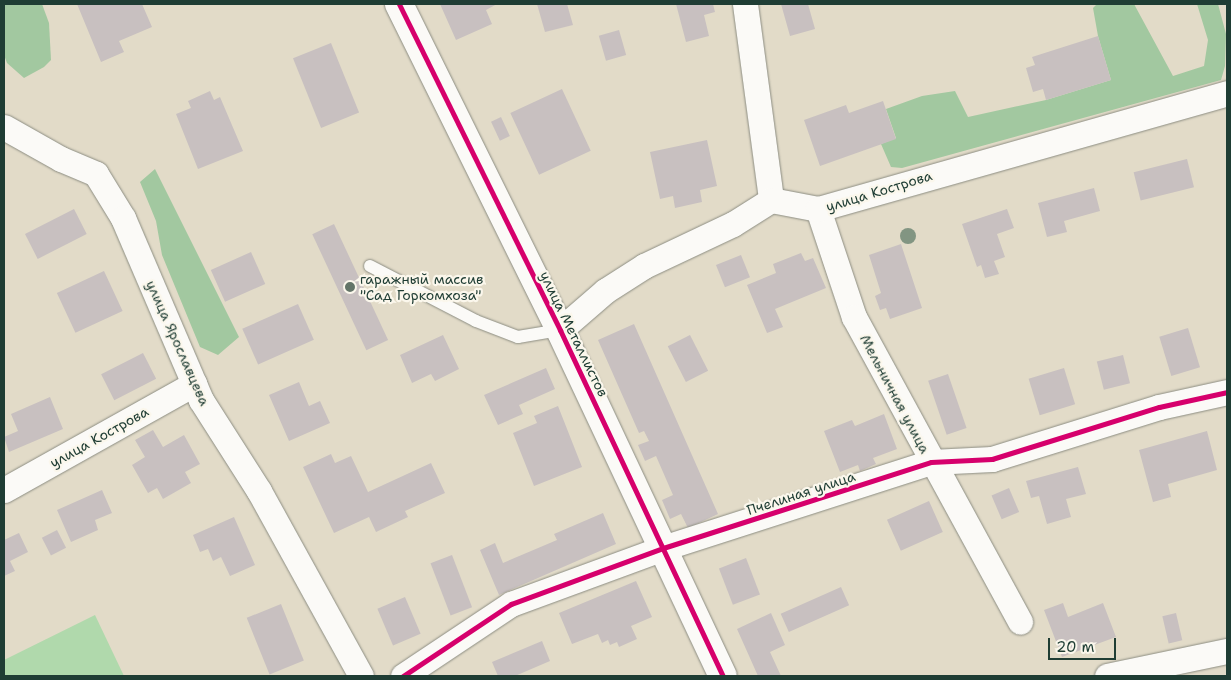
<!DOCTYPE html>
<meta charset="utf-8">
<style>
body{margin:0}
#map{position:relative;width:1231px;height:680px;overflow:hidden;background:#e2dbc8;font-family:"Shantell Sans",sans-serif}
div>[style]{position:absolute}
[style*='--x']{left:calc(var(--x)*1px);top:calc(var(--y)*1px);width:calc(var(--w)*1px);rotate:calc(var(--a)*1deg)}
.green>*{inset:0;background:#b0d9ac}
.forest>*{inset:0;background:#a2c8a0}
.building>*{inset:0;background:#c8c0c0;transform-origin:0 0}
.roads{filter:drop-shadow(0 0 1px #8c8d82) drop-shadow(0 0 1px #8c8d82)}
.service>*{height:12px;margin:-6px;padding:0 6px;transform-origin:6px;border-radius:6px;background:#fbfaf7}
.minor>*{height:25px;margin:-12.5px;padding:0 12.5px;transform-origin:12.5px;border-radius:12.5px;background:#fbfaf7}
.tertiary>*{height:28px;margin:-14px;padding:0 14px;transform-origin:14px;border-radius:14px;background:#fbfaf7}
.cycleway>*{height:5px;margin:-2.5px;padding:0 2.5px;transform-origin:2.5px;border-radius:2.5px;background:#d6006c}
.trees>*{width:16px;height:16px;margin:-8px;border-radius:50%;background:#829582}
.dots>*{width:14px;height:14px;translate:-50% -50%;box-sizing:border-box;border:2px solid #fbf7ec;border-radius:50%}
span{translate:-50% -50%;white-space:nowrap;text-align:center;line-height:1.15;-webkit-text-stroke:4.5px #fbf7ec;paint-order:stroke}
.street-label{font-size:14px;color:#1f3d34}
.poi-label{font-size:14px;color:#1f3d34}
.left{translate:0 -50%;text-align:left}
.frame{position:absolute;inset:0;border:5px solid #1f3d34;pointer-events:none}
.scale{position:absolute;left:1048px;top:638px;width:68px;height:22px;box-sizing:border-box;border:2px solid #1f3d34;border-top:0;padding-left:6px;font-size:15px;line-height:18px;white-space:nowrap;color:#1f3d34;-webkit-text-stroke:4px #fbf7ec;paint-order:stroke}
</style>
<div id="map">
<div class="green">
<i style="clip-path:polygon(95px 615px,124px 676px,4px 676px,4px 660px)"></i>
</div>
<div class="forest">
<i style="clip-path:polygon(4px 4px,42px 4px,49px 23px,51px 60px,44px 67px,24px 78px,7px 63px,4px 55px)"></i>
<i style="clip-path:polygon(1097px 4px,1134px 4px,1173px 76px,1204px 66px,1208px 40px,1197px 4px,1218px 4px,1226px 34px,1225px 66px,1221px 80px,902px 168px,891px 167px,881px 144px,896px 138px,886px 109px,922px 96px,955px 91px,968px 117px,1046px 100px,1111px 80px,1098px 36px,1093px 8px)"></i>
<i style="clip-path:polygon(155px 169px,239px 337px,218px 355px,200px 347px,162px 255px,156px 221px,140px 182px)"></i>
</div>
<div class="building">
<i style="clip-path:polygon(77px 4px,142px 4px,152px 27px,119px 41px,124px 52px,101px 62px)"></i>
<i style="clip-path:polygon(440px 4px,497px 4px,486px 10px,492px 24px,456px 40px)"></i>
<i style="clip-path:polygon(537px 4px,567px 4px,573px 25px,545px 32px)"></i>
<i style="clip-path:polygon(676px 4px,713px 4px,715px 12px,704px 15px,709px 36px,686px 42px)"></i>
<i style="clip-path:polygon(781px 4px,808px 4px,815px 29px,790px 36px)"></i>
<i style="left:619px;top:30px;width:26px;height:21px;rotate:74deg"></i>
<i style="clip-path:polygon(1098px 36px,1111px 80px,1046px 100px,1043px 89px,1033px 92px,1026px 68px,1035px 65px,1032px 57px)"></i>
<i style="left:331px;top:43px;width:75px;height:41px;rotate:68deg"></i>
<i style="left:562px;top:89px;width:68px;height:57px;rotate:65deg"></i>
<i style="clip-path:polygon(210px 91px,214px 100px,220px 97px,243px 151px,198px 169px,176px 114px,191px 108px,188px 101px)"></i>
<i style="clip-path:polygon(883px 101px,896px 139px,820px 166px,804px 120px,846px 105px,849px 113px)"></i>
<i style="left:501px;top:117px;width:21px;height:11px;rotate:65deg"></i>
<i style="clip-path:polygon(707px 140px,717px 186px,700px 190px,702px 202px,675px 208px,673px 196px,660px 199px,650px 152px)"></i>
<i style="left:1187px;top:159px;width:29px;height:55px;rotate:76deg"></i>
<i style="clip-path:polygon(1094px 188px,1100px 211px,1064px 221px,1067px 232px,1047px 237px,1038px 203px)"></i>
<i style="left:74px;top:209px;width:28px;height:55px;rotate:63deg"></i>
<i style="clip-path:polygon(1007px 209px,1014px 228px,997px 234px,1005px 257px,994px 261px,999px 274px,985px 278px,981px 265px,977px 267px,962px 224px)"></i>
<i style="left:334px;top:224px;width:128px;height:24px;rotate:65deg"></i>
<i style="clip-path:polygon(901px 244px,922px 308px,890px 319px,886px 308px,880px 310px,875px 296px,881px 293px,869px 255px)"></i>
<i style="left:251px;top:252px;width:35px;height:44px;rotate:66deg"></i>
<i style="clip-path:polygon(801px 253px,805px 261px,813px 258px,826px 288px,775px 309px,783px 327px,767px 333px,747px 285px,776px 273px,773px 264px)"></i>
<i style="left:741px;top:255px;width:24px;height:27px;rotate:68deg"></i>
<i style="left:104px;top:271px;width:44px;height:52px;rotate:65deg"></i>
<i style="left:298px;top:304px;width:39px;height:61px;rotate:66deg"></i>
<i style="clip-path:polygon(634px 324px,718px 514px,688px 528px,681px 514px,670px 519px,662px 500px,673px 495px,656px 456px,645px 461px,638px 445px,649px 441px,644px 431px,639px 433px,598px 340px)"></i>
<i style="left:1188px;top:328px;width:41px;height:30px;rotate:73deg"></i>
<i style="clip-path:polygon(443px 335px,459px 369px,435px 381px,431px 374px,412px 383px,400px 355px)"></i>
<i style="left:690px;top:335px;width:40px;height:25px;rotate:63deg"></i>
<i style="left:143px;top:353px;width:29px;height:47px;rotate:63deg"></i>
<i style="left:1123px;top:355px;width:29px;height:27px;rotate:76deg"></i>
<i style="clip-path:polygon(546px 368px,555px 389px,519px 405px,523px 414px,498px 425px,484px 395px)"></i>
<i style="left:1064px;top:368px;width:38px;height:37px;rotate:73deg"></i>
<i style="left:948px;top:374px;width:57px;height:21px;rotate:71deg"></i>
<i style="clip-path:polygon(299px 382px,309px 406px,320px 401px,330px 423px,289px 441px,269px 395px)"></i>
<i style="clip-path:polygon(50px 397px,63px 429px,9px 452px,4px 437px,18px 431px,11px 414px)"></i>
<i style="clip-path:polygon(558px 406px,582px 467px,534px 486px,513px 433px,537px 423px,534px 416px)"></i>
<i style="clip-path:polygon(884px 414px,897px 449px,873px 458px,876px 464px,860px 471px,858px 465px,840px 472px,824px 431px,852px 420px,855px 426px)"></i>
<i style="clip-path:polygon(153px 430px,163px 447px,184px 435px,200px 464px,185px 472px,191px 483px,163px 499px,157px 488px,148px 493px,132px 465px,145px 457px,135px 440px)"></i>
<i style="clip-path:polygon(1207px 431px,1217px 470px,1168px 484px,1171px 497px,1153px 502px,1139px 450px)"></i>
<i style="clip-path:polygon(331px 454px,335px 463px,351px 456px,368px 492px,431px 463px,445px 493px,405px 511px,408px 517px,376px 532px,369px 517px,334px 533px,303px 467px)"></i>
<i style="clip-path:polygon(1078px 467px,1086px 494px,1066px 499px,1071px 517px,1047px 524px,1039px 496px,1031px 498px,1026px 481px)"></i>
<i style="left:1009px;top:488px;width:26px;height:19px;rotate:67deg"></i>
<i style="clip-path:polygon(102px 490px,112px 513px,95px 520px,98px 530px,71px 542px,57px 510px)"></i>
<i style="left:929px;top:501px;width:34px;height:46px;rotate:66deg"></i>
<i style="clip-path:polygon(603px 513px,616px 544px,499px 595px,480px 550px,495px 543px,503px 563px,557px 540px,554px 534px)"></i>
<i style="clip-path:polygon(234px 517px,255px 565px,230px 576px,221px 557px,213px 561px,208px 549px,200px 552px,193px 535px)"></i>
<i style="left:57px;top:530px;width:20px;height:17px;rotate:63deg"></i>
<i style="clip-path:polygon(19px 533px,28px 552px,10px 561px,15px 571px,4px 576px,4px 540px)"></i>
<i style="left:452px;top:555px;width:56px;height:23px;rotate:69deg"></i>
<i style="left:746px;top:558px;width:39px;height:29px;rotate:69deg"></i>
<i style="clip-path:polygon(636px 581px,652px 617px,631px 626px,637px 639px,619px 647px,617px 642px,610px 645px,608px 640px,602px 643px,598px 634px,572px 644px,559px 613px)"></i>
<i style="left:841px;top:587px;width:20px;height:66px;rotate:66deg"></i>
<i style="left:405px;top:597px;width:40px;height:30px;rotate:67deg"></i>
<i style="clip-path:polygon(1063px 603px,1068px 617px,1103px 603px,1116px 637px,1062px 657px,1044px 610px)"></i>
<i style="left:281px;top:604px;width:61px;height:37px;rotate:68deg"></i>
<i style="clip-path:polygon(771px 613px,785px 645px,770px 652px,781px 676px,758px 676px,737px 629px)"></i>
<i style="left:1176px;top:613px;width:28px;height:14px;rotate:77deg"></i>
<i style="clip-path:polygon(542px 641px,550px 661px,515px 676px,498px 676px,492px 662px)"></i>
</div>
<div class="roads">
<div class="service">
<i style="--x:370;--y:266;--w:119;--a:27.4"></i>
<i style="--x:476;--y:321;--w:45;--a:20.9"></i>
<i style="--x:518;--y:337;--w:43;--a:-9.5"></i>
</div>
<div class="minor">
<i style="--x:745;--y:4;--w:198;--a:82.4"></i>
<i style="--x:4;--y:127;--w:65;--a:29.3"></i>
<i style="--x:61;--y:159;--w:38;--a:23"></i>
<i style="--x:96;--y:174;--w:52;--a:58.5"></i>
<i style="--x:123;--y:218;--w:198;--a:66.8"></i>
<i style="--x:201;--y:400;--w:108;--a:57.5"></i>
<i style="--x:259;--y:491;--w:211;--a:61.1"></i>
<i style="--x:818;--y:209;--w:114;--a:71.6"></i>
<i style="--x:854;--y:317;--w:347;--a:61.4"></i>
<i style="--x:560;--y:330;--w:60;--a:-40.9"></i>
<i style="--x:605;--y:291;--w:46;--a:-32.7"></i>
<i style="--x:644;--y:266;--w:98;--a:-25.3"></i>
<i style="--x:733;--y:224;--w:45;--a:-32.3"></i>
<i style="--x:771;--y:200;--w:48;--a:10.8"></i>
<i style="--x:818;--y:209;--w:425;--a:-15.8"></i>
<i style="--x:4;--y:490;--w:218;--a:-29.2"></i>
<i style="--x:403;--y:676;--w:130;--a:-33.7"></i>
<i style="--x:511;--y:604;--w:162;--a:-20.2"></i>
<i style="--x:663;--y:548;--w:281;--a:-17.8"></i>
<i style="--x:931;--y:462;--w:61;--a:-2.8"></i>
<i style="--x:992;--y:459;--w:175;--a:-17.3"></i>
<i style="--x:1159;--y:407;--w:70;--a:-12.4"></i>
<i style="--x:1107;--y:676;--w:123;--a:-11.8"></i>
</div>
<div class="tertiary">
<i style="--x:399;--y:4;--w:364;--a:63.7"></i>
<i style="--x:560;--y:330;--w:382;--a:64.8"></i>
</div>
</div>
<div class="cycleway">
<i style="--x:399;--y:4;--w:364;--a:63.7"></i>
<i style="--x:560;--y:330;--w:382;--a:64.8"></i>
<i style="--x:403;--y:676;--w:130;--a:-33.7"></i>
<i style="--x:511;--y:604;--w:162;--a:-20.2"></i>
<i style="--x:663;--y:548;--w:281;--a:-17.8"></i>
<i style="--x:931;--y:462;--w:61;--a:-2.8"></i>
<i style="--x:992;--y:459;--w:175;--a:-17.3"></i>
<i style="--x:1159;--y:407;--w:70;--a:-12.4"></i>
</div>
<div class="trees">
<i style="left:908px;top:236px"></i>
</div>
<div class="dots">
<i style="left:350px;top:287px;background:#637468"></i>
</div>
<div class="street-label">
<span style="left:879px;top:191px;rotate:-17deg">улица Кострова</span>
<span style="left:574px;top:334px;rotate:64deg">улица Металлистов</span>
<span style="left:178px;top:343px;rotate:66deg">улица Ярославцева</span>
<span style="left:895px;top:394px;rotate:62deg">Мельничная улица</span>
<span style="left:99px;top:437px;rotate:-29deg">улица Кострова</span>
<span style="left:801px;top:493px;rotate:-18deg">Пчелиная улица</span>
</div>
<div class="poi-label">
<span class="left" style="left:360px;top:287px">гаражный массив<br>"Сад Горкомхоза"</span>
</div>
<div class="frame"></div>
<div class="scale">20 m</div>
</div>
